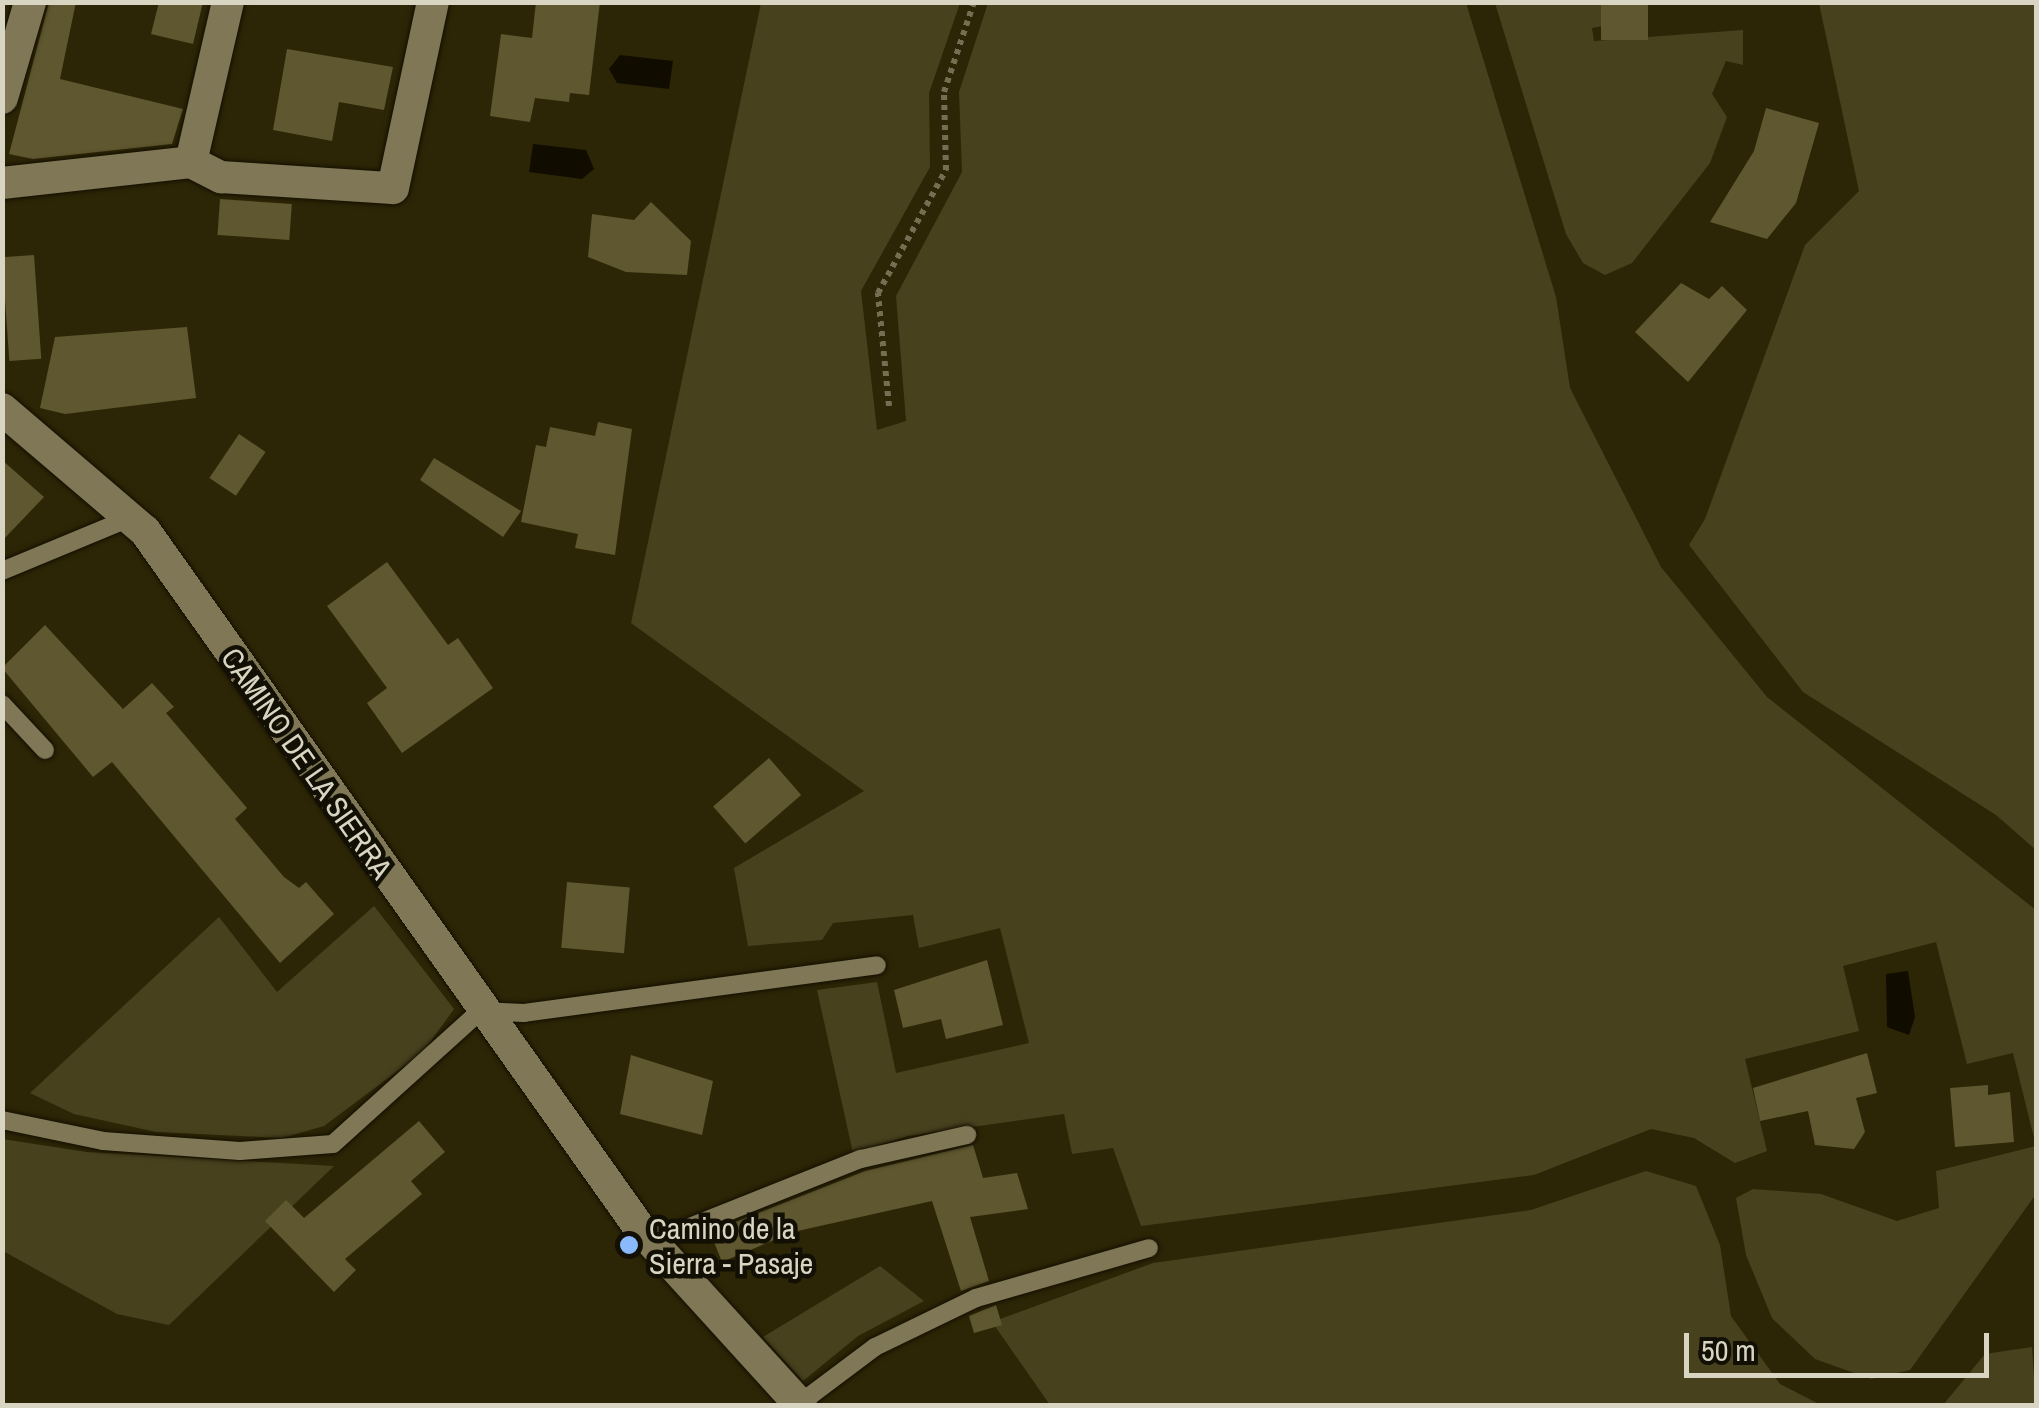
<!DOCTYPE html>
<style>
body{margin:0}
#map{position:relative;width:2039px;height:1408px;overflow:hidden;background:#2d2606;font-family:"Archivo Narrow",sans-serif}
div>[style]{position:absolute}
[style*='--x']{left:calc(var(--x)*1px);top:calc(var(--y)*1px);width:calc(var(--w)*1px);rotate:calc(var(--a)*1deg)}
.green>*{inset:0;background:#48411e}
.water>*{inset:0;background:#100c00}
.building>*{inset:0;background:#5f572f;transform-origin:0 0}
.path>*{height:6px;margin-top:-3px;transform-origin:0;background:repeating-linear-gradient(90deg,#746e54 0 5px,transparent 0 10px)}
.roads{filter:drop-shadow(0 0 2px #140f00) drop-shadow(0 0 2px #140f00)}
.lane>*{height:18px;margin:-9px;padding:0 9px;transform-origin:9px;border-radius:9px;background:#7f7756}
.street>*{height:32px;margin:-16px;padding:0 16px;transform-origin:16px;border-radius:16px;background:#7f7756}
.dots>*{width:28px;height:28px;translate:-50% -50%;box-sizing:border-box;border:5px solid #121004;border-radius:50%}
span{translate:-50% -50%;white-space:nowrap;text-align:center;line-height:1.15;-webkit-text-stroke:9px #121004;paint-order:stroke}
.street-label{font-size:30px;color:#d9d5c3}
.poi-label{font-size:30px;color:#d9d5c3}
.left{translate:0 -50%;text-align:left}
.frame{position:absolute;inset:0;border:5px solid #d9d5c3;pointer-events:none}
.scale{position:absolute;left:1684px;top:1333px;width:305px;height:45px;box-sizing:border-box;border:5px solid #d9d5c3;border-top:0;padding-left:12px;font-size:30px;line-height:35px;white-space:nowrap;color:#d9d5c3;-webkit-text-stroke:8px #121004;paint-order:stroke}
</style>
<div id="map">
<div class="green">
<i style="clip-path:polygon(761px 3px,960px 3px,929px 93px,930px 167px,861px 291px,877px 430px,906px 421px,896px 296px,962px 172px,959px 92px,988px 3px,1466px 3px,1556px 297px,1570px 388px,1661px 567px,1767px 697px,2036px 910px,2036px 1194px,1910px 1370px,1871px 1379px,1815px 1359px,1772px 1318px,1746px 1255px,1736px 1198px,1753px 1189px,1821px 1194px,1897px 1221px,1939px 1208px,1936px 1171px,2036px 1146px,2013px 1053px,1967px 1064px,1936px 942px,1843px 966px,1859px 1031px,1745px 1059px,1767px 1151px,1735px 1163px,1694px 1138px,1651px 1129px,1534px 1175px,1141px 1226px,1113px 1148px,1072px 1154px,1064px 1114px,908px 1136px,853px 1153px,817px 990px,877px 982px,896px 1073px,1029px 1043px,1000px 928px,919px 948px,913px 915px,833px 923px,822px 940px,748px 946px,734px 868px,864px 791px,631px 623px)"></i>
<i style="clip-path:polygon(1495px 3px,1601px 3px,1603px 26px,1592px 28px,1594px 41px,1743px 30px,1743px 65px,1726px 61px,1712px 94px,1727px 117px,1710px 163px,1632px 263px,1605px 275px,1583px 263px,1566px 234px)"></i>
<i style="clip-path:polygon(1819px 3px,2036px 3px,2036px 850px,1996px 815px,1803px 692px,1689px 545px,1705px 519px,1805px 245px,1859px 191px)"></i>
<i style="clip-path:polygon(374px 906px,454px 1009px,423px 1052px,324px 1126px,282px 1138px,156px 1132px,74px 1114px,30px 1093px,219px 917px,277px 992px)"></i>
<i style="clip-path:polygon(2px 1139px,87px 1152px,334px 1166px,169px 1325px,117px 1314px,3px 1251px)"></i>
<i style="clip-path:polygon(1646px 1171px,1696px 1186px,1720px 1245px,1731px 1316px,1780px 1384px,1821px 1405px,1050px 1405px,992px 1322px,1153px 1263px,1531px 1210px)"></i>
<i style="clip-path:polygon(880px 1266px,924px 1301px,858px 1336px,803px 1381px,763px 1337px)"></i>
<i style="clip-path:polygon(2032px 1347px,2036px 1405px,1943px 1405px,1985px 1354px)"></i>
</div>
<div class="water">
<i style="clip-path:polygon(620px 55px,673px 61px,669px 89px,617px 83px,609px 69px)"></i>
<i style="clip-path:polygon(533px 144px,586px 150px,594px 169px,582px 179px,529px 172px)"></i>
<i style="clip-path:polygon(1908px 971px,1915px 1017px,1909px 1035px,1887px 1027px,1886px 974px)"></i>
</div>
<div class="building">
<i style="clip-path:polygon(49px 2px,76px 2px,60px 79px,183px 109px,172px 144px,33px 159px,9px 154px)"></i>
<i style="clip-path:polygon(159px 2px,203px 2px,193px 44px,151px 34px)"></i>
<i style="clip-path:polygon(536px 2px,600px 2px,589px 95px,570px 93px,569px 102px,535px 98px,530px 122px,490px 116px,501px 34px,532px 38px)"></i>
<i style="left:1601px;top:2px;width:47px;height:38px"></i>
<i style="clip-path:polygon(287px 49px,393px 67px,384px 110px,339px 102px,332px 141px,273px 130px)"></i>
<i style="clip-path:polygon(1766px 108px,1819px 123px,1796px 203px,1767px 239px,1710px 222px,1754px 151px)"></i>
<i style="left:220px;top:199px;width:72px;height:36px;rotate:4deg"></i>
<i style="clip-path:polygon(651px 202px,691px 241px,687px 275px,626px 272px,588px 257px,592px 214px,634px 220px)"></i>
<i style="left:34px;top:255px;width:104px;height:32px;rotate:86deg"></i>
<i style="clip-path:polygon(1681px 283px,1709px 299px,1722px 286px,1747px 310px,1688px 382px,1635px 332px)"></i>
<i style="clip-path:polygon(187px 327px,196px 398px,65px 414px,40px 408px,55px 337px)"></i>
<i style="clip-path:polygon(598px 422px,632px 429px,615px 555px,575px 548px,578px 534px,521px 522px,536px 445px,546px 447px,550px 427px,595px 436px)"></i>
<i style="left:239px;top:434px;width:32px;height:53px;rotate:34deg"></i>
<i style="clip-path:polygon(434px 458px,521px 511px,503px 537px,420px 480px)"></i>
<i style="clip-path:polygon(2px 460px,44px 497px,2px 541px)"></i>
<i style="clip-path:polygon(387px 562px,448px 645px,458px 638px,493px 688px,402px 753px,367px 703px,387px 688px,327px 606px)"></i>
<i style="clip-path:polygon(45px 625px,123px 709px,152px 683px,174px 707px,166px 713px,247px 808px,235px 819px,284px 877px,299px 888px,306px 882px,334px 914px,280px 963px,112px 762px,93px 777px,2px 668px)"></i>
<i style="left:769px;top:758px;width:49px;height:74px;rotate:49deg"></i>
<i style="left:567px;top:882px;width:63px;height:66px;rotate:5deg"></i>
<i style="clip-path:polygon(987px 960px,1003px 1025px,946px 1039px,941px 1019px,903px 1028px,894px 990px)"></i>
<i style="clip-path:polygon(1867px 1053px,1877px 1093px,1856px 1098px,1865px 1132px,1854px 1149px,1815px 1145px,1808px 1111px,1760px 1121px,1753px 1088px)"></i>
<i style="clip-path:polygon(631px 1055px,713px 1081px,702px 1135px,620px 1114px)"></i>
<i style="clip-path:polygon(1988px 1085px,1988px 1095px,2010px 1092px,2014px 1142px,1955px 1147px,1950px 1088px)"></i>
<i style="clip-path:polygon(419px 1121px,445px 1152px,411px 1181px,422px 1194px,345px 1259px,356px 1270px,334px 1292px,265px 1221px,286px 1200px,304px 1218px)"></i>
<i style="clip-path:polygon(973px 1145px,983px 1178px,1017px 1173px,1028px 1209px,970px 1217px,989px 1281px,961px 1291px,932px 1201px,793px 1232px,722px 1262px,710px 1232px,865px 1171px)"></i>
<i style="clip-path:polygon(996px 1305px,1002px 1325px,974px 1333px,969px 1316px)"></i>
</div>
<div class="path">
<i style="--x:889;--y:406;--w:114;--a:-95.6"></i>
<i style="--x:878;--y:293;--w:141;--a:-61.1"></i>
<i style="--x:946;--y:170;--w:78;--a:-91.5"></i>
<i style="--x:944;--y:92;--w:95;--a:-71.6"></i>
</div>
<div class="roads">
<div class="lane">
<i style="--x:2;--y:571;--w:139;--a:-22.5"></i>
<i style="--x:2;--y:704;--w:63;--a:46.9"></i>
<i style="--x:2;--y:1120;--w:103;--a:11.7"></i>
<i style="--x:103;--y:1141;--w:137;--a:4.2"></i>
<i style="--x:240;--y:1151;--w:93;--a:-4.3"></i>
<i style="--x:333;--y:1144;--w:198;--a:-42.1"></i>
<i style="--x:480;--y:1011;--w:44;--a:2.6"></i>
<i style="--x:524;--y:1013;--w:356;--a:-7.7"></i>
<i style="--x:652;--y:1242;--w:225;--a:-21.7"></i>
<i style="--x:861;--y:1159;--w:109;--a:-12.8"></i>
<i style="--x:799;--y:1404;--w:95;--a:-36.9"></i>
<i style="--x:875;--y:1347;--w:112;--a:-25.9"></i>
<i style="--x:976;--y:1298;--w:180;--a:-16.1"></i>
</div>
<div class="street">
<i style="--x:2;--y:98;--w:100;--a:-73.7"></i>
<i style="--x:191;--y:162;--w:164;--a:-77"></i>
<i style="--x:2;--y:183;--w:190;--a:-6.3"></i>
<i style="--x:191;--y:162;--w:34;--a:27"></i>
<i style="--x:221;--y:177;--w:172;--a:3.7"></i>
<i style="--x:393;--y:188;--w:190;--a:-77.9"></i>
<i style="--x:2;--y:409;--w:188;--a:40.5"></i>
<i style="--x:145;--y:531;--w:857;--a:54.64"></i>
<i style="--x:641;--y:1230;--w:238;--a:47.7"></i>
</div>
</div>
<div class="dots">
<i style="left:629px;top:1245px;background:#8abafc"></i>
</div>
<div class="street-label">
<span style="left:307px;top:763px;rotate:55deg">CAMINO DE LA SIERRA</span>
</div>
<div class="poi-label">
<span class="left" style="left:649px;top:1245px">Camino de la<br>Sierra - Pasaje</span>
</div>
<div class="frame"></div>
<div class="scale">50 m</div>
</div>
